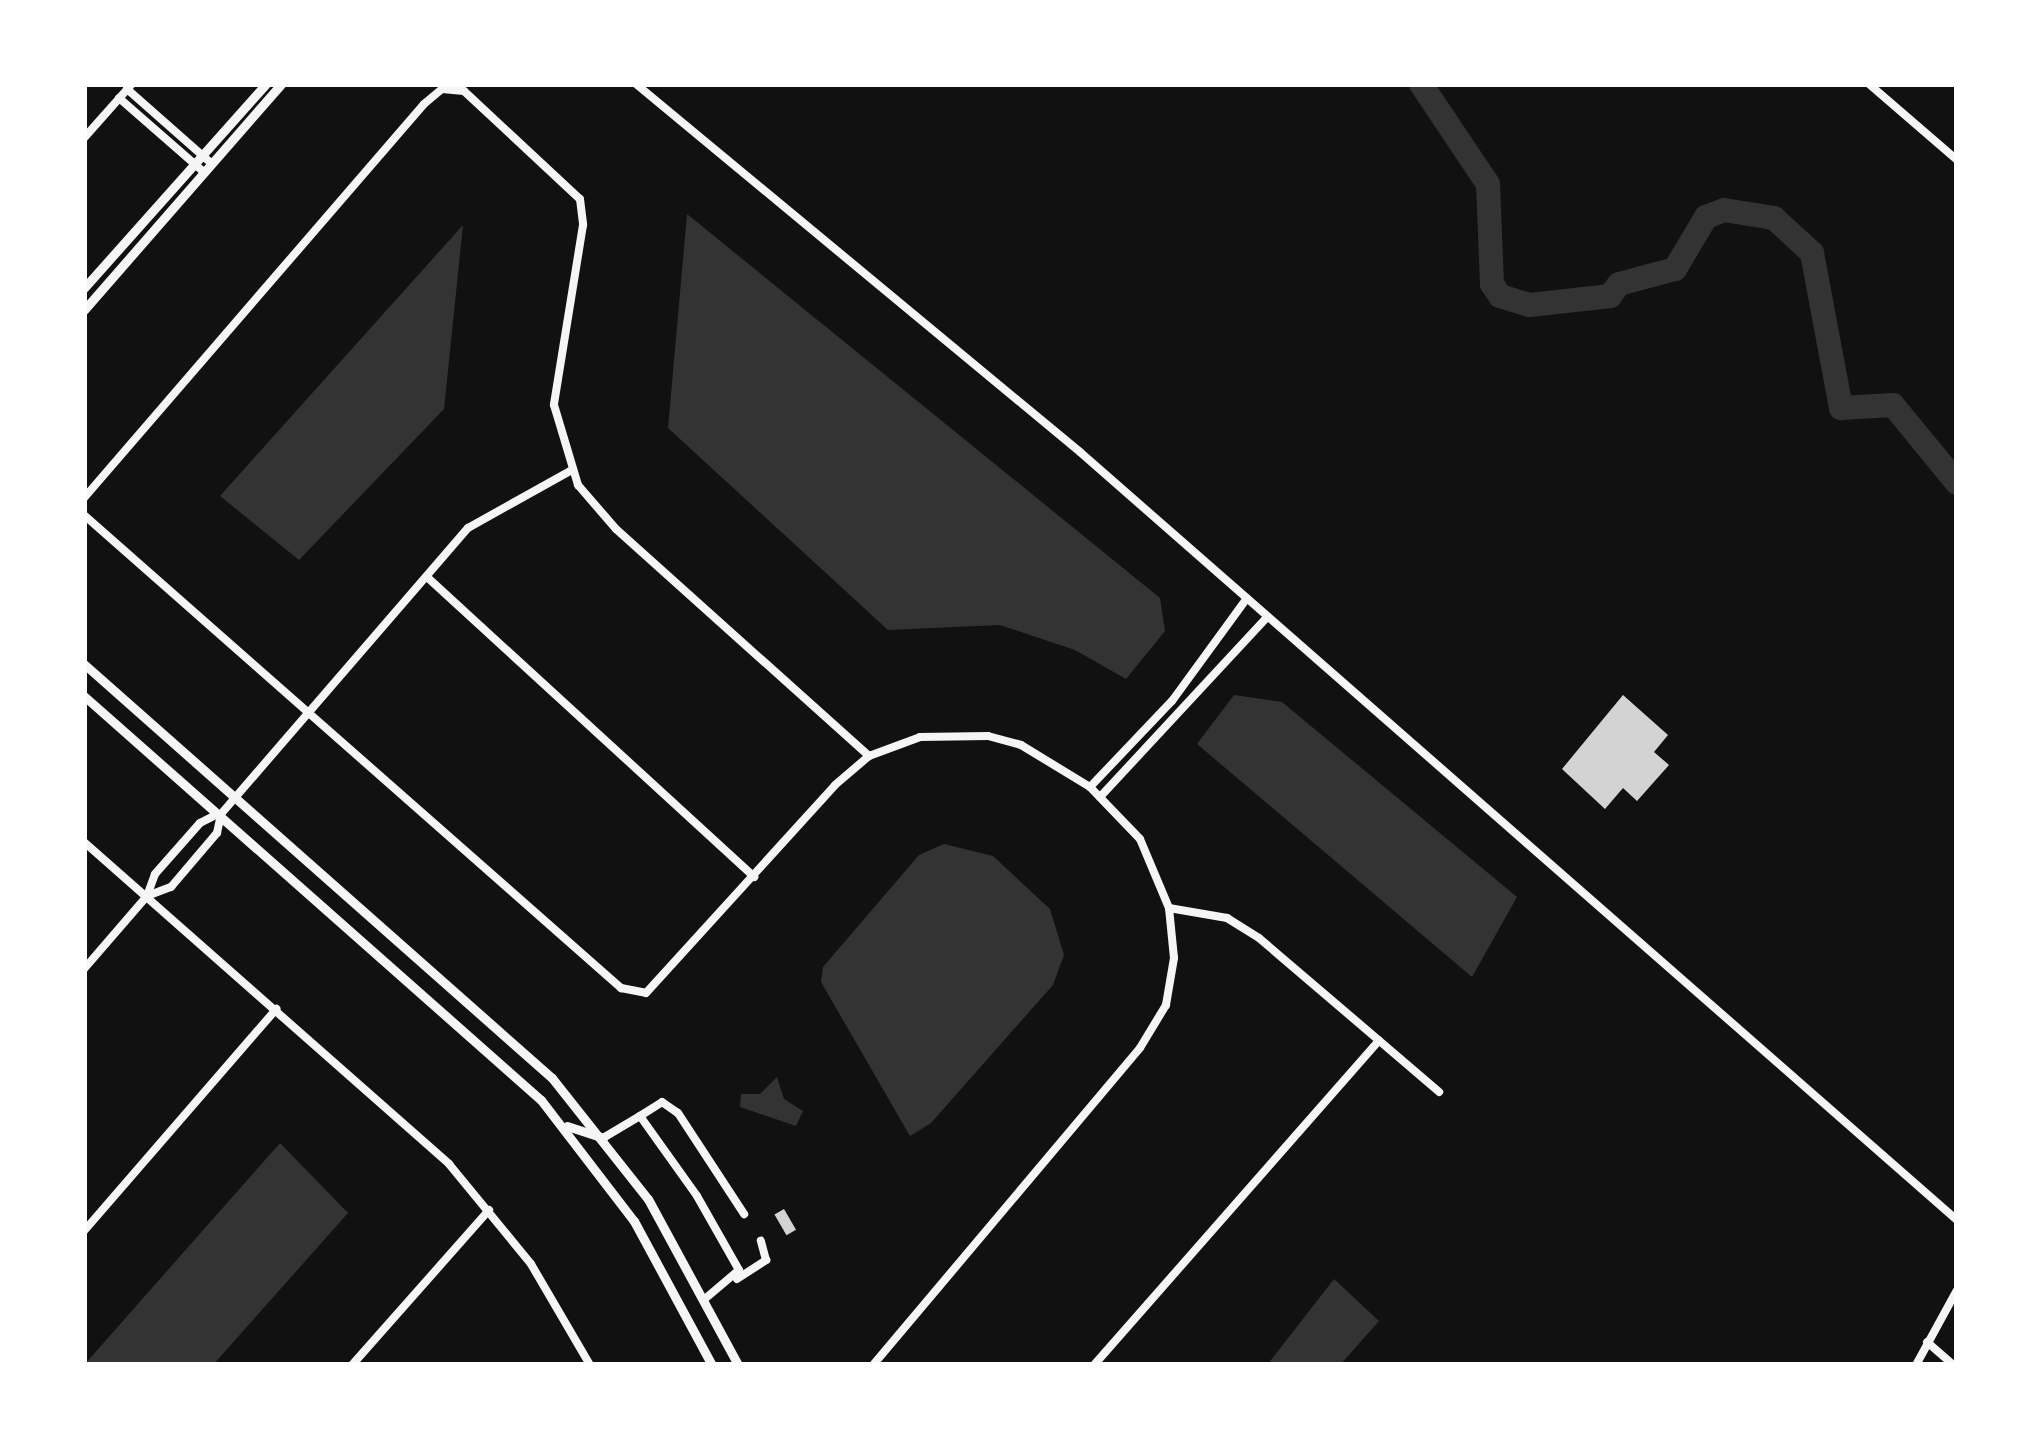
<!DOCTYPE html>
<style>
body{margin:0}
#map{position:relative;width:2041px;height:1449px;overflow:hidden;background:#111;font-family:Overpass,sans-serif}
div>[style]{position:absolute}
[style*='--x']{left:calc(var(--x)*1px);top:calc(var(--y)*1px);width:calc(var(--w)*1px);rotate:calc(var(--a)*1deg)}
.water>*{inset:0;background:#333}
.river>*{height:24px;margin:-12px;padding:0 12px;transform-origin:12px;border-radius:12px;background:#333}
.building>*{inset:0;background:#d3d3d3;transform-origin:0 0}
.minor>*{height:8px;margin:-4px;padding:0 4px;transform-origin:4px;border-radius:4px;background:#f5f5f5}
.tertiary>*{height:9px;margin:-4.5px;padding:0 4.5px;transform-origin:4.5px;border-radius:4.5px;background:#f5f5f5}
span{translate:-50% -50%;white-space:nowrap;text-align:center;line-height:1.15;-webkit-text-stroke:10px #fff;paint-order:stroke}
.frame{position:absolute;inset:0;border:87px solid #fff;pointer-events:none}
</style>
<div id="map">
<div class="water">
<i style="clip-path:polygon(687px 214px,1160px 598px,1165px 631px,1126px 679px,1075px 650px,1000px 625px,888px 630px,668px 428px)"></i>
<i style="clip-path:polygon(463px 225px,444px 409px,299px 560px,220px 496px)"></i>
<i style="clip-path:polygon(1234px 695px,1282px 702px,1517px 897px,1472px 977px,1197px 744px)"></i>
<i style="clip-path:polygon(944px 844px,993px 856px,1050px 909px,1064px 955px,1053px 985px,931px 1123px,910px 1136px,821px 982px,823px 967px,919px 855px)"></i>
<i style="clip-path:polygon(777px 1077px,784px 1099px,803px 1111px,796px 1126px,740px 1107px,741px 1094px,760px 1094px)"></i>
<i style="clip-path:polygon(280px 1143px,348px 1213px,213px 1365px,84px 1365px)"></i>
<i style="clip-path:polygon(1334px 1279px,1379px 1321px,1340px 1365px,1267px 1365px)"></i>
</div>
<div class="river">
<i style="--x:1421;--y:84;--w:120;--a:56.2"></i>
<i style="--x:1488;--y:184;--w:100;--a:87.7"></i>
<i style="--x:1492;--y:284;--w:14;--a:56"></i>
<i style="--x:1500;--y:296;--w:31;--a:17"></i>
<i style="--x:1530;--y:305;--w:81;--a:-6.4"></i>
<i style="--x:1610;--y:296;--w:15;--a:-53"></i>
<i style="--x:1619;--y:284;--w:58;--a:-15"></i>
<i style="--x:1675;--y:269;--w:61;--a:-59.2"></i>
<i style="--x:1706;--y:217;--w:19;--a:-21"></i>
<i style="--x:1724;--y:210;--w:51;--a:9.1"></i>
<i style="--x:1774;--y:218;--w:52;--a:42.6"></i>
<i style="--x:1812;--y:253;--w:158;--a:79.4"></i>
<i style="--x:1841;--y:408;--w:52;--a:-3.3"></i>
<i style="--x:1893;--y:405;--w:101;--a:50.6"></i>
</div>
<div class="building">
<i style="clip-path:polygon(1623px 695px,1668px 735px,1654px 752px,1669px 765px,1637px 801px,1623px 788px,1605px 809px,1562px 769px)"></i>
<i style="left:784px;top:1209px;width:24px;height:11px;rotate:60deg"></i>
</div>
<div class="minor">
<i style="--x:636;--y:84;--w:577;--a:39.65"></i>
<i style="--x:1080;--y:452;--w:1166;--a:41.21"></i>
<i style="--x:1869;--y:84;--w:116;--a:40.8"></i>
<i style="--x:127;--y:89;--w:113;--a:41.4"></i>
<i style="--x:119;--y:98;--w:114;--a:41.1"></i>
<i style="--x:84;--y:138;--w:72;--a:-48.4"></i>
<i style="--x:84;--y:498;--w:520;--a:-49.21"></i>
<i style="--x:424;--y:104;--w:23;--a:-40"></i>
<i style="--x:442;--y:89;--w:22;--a:5"></i>
<i style="--x:464;--y:91;--w:158;--a:43"></i>
<i style="--x:580;--y:199;--w:26;--a:83"></i>
<i style="--x:583;--y:225;--w:182;--a:99.2"></i>
<i style="--x:554;--y:405;--w:84;--a:73.3"></i>
<i style="--x:578;--y:485;--w:58;--a:49.2"></i>
<i style="--x:616;--y:529;--w:340;--a:41.9"></i>
<i style="--x:84;--y:515;--w:716;--a:41.37"></i>
<i style="--x:621;--y:988;--w:25;--a:11"></i>
<i style="--x:646;--y:993;--w:281;--a:-47.7"></i>
<i style="--x:835;--y:785;--w:45;--a:-40.5"></i>
<i style="--x:869;--y:756;--w:54;--a:-20.4"></i>
<i style="--x:920;--y:737;--w:68;--a:-0.8"></i>
<i style="--x:988;--y:736;--w:34;--a:15"></i>
<i style="--x:1021;--y:745;--w:81;--a:31.3"></i>
<i style="--x:1090;--y:787;--w:72;--a:46.1"></i>
<i style="--x:1140;--y:839;--w:75;--a:67.2"></i>
<i style="--x:1169;--y:908;--w:50;--a:84.3"></i>
<i style="--x:1174;--y:958;--w:48;--a:99.7"></i>
<i style="--x:1166;--y:1005;--w:50;--a:121.2"></i>
<i style="--x:1140;--y:1048;--w:414;--a:130.1"></i>
<i style="--x:427;--y:577;--w:444;--a:42.5"></i>
<i style="--x:1090;--y:787;--w:119;--a:-46.4"></i>
<i style="--x:1172;--y:701;--w:127;--a:-53.9"></i>
<i style="--x:1100;--y:797;--w:246;--a:-47.1"></i>
<i style="--x:84;--y:842;--w:487;--a:41.4"></i>
<i style="--x:449;--y:1164;--w:129;--a:50.6"></i>
<i style="--x:531;--y:1264;--w:117;--a:59.7"></i>
<i style="--x:147;--y:896;--w:26;--a:-21"></i>
<i style="--x:171;--y:887;--w:71;--a:-49.6"></i>
<i style="--x:217;--y:833;--w:19;--a:-78"></i>
<i style="--x:221;--y:814;--w:378;--a:-49.2"></i>
<i style="--x:468;--y:528;--w:117;--a:-29.2"></i>
<i style="--x:1169;--y:908;--w:59;--a:9.8"></i>
<i style="--x:1227;--y:918;--w:38;--a:32"></i>
<i style="--x:1259;--y:938;--w:237;--a:40.5"></i>
<i style="--x:84;--y:969;--w:96;--a:-49.2"></i>
<i style="--x:147;--y:896;--w:23;--a:-70"></i>
<i style="--x:155;--y:874;--w:68;--a:-48.6"></i>
<i style="--x:200;--y:823;--w:20;--a:-27"></i>
<i style="--x:640;--y:1116;--w:26;--a:-32"></i>
<i style="--x:662;--y:1102;--w:19;--a:35"></i>
<i style="--x:678;--y:1113;--w:121;--a:56.8"></i>
<i style="--x:603;--y:1138;--w:43;--a:-30.7"></i>
<i style="--x:640;--y:1116;--w:98;--a:54.5"></i>
<i style="--x:697;--y:1196;--w:85;--a:60.4"></i>
<i style="--x:739;--y:1270;--w:43;--a:139.7"></i>
<i style="--x:84;--y:1231;--w:294;--a:-49.1"></i>
<i style="--x:737;--y:1279;--w:35;--a:-33"></i>
<i style="--x:766;--y:1260;--w:20;--a:-105"></i>
<i style="--x:1927;--y:1342;--w:35;--a:41"></i>
<i style="--x:352;--y:1365;--w:207;--a:-48.5"></i>
<i style="--x:1094;--y:1365;--w:432;--a:-48.7"></i>
<i style="--x:1916;--y:1365;--w:85;--a:-61.3"></i>
</div>
<div class="tertiary">
<i style="--x:84;--y:288;--w:273;--a:-48.3"></i>
<i style="--x:84;--y:310;--w:300;--a:-48.9"></i>
<i style="--x:84;--y:664;--w:625;--a:41.5"></i>
<i style="--x:552;--y:1078;--w:154;--a:51.6"></i>
<i style="--x:648;--y:1199;--w:189;--a:61.5"></i>
<i style="--x:84;--y:696;--w:610;--a:41.48"></i>
<i style="--x:541;--y:1100;--w:153;--a:52.5"></i>
<i style="--x:634;--y:1221;--w:164;--a:61.6"></i>
<i style="--x:567;--y:1126;--w:38;--a:18"></i>
</div>
<div class="frame"></div>
</div>
